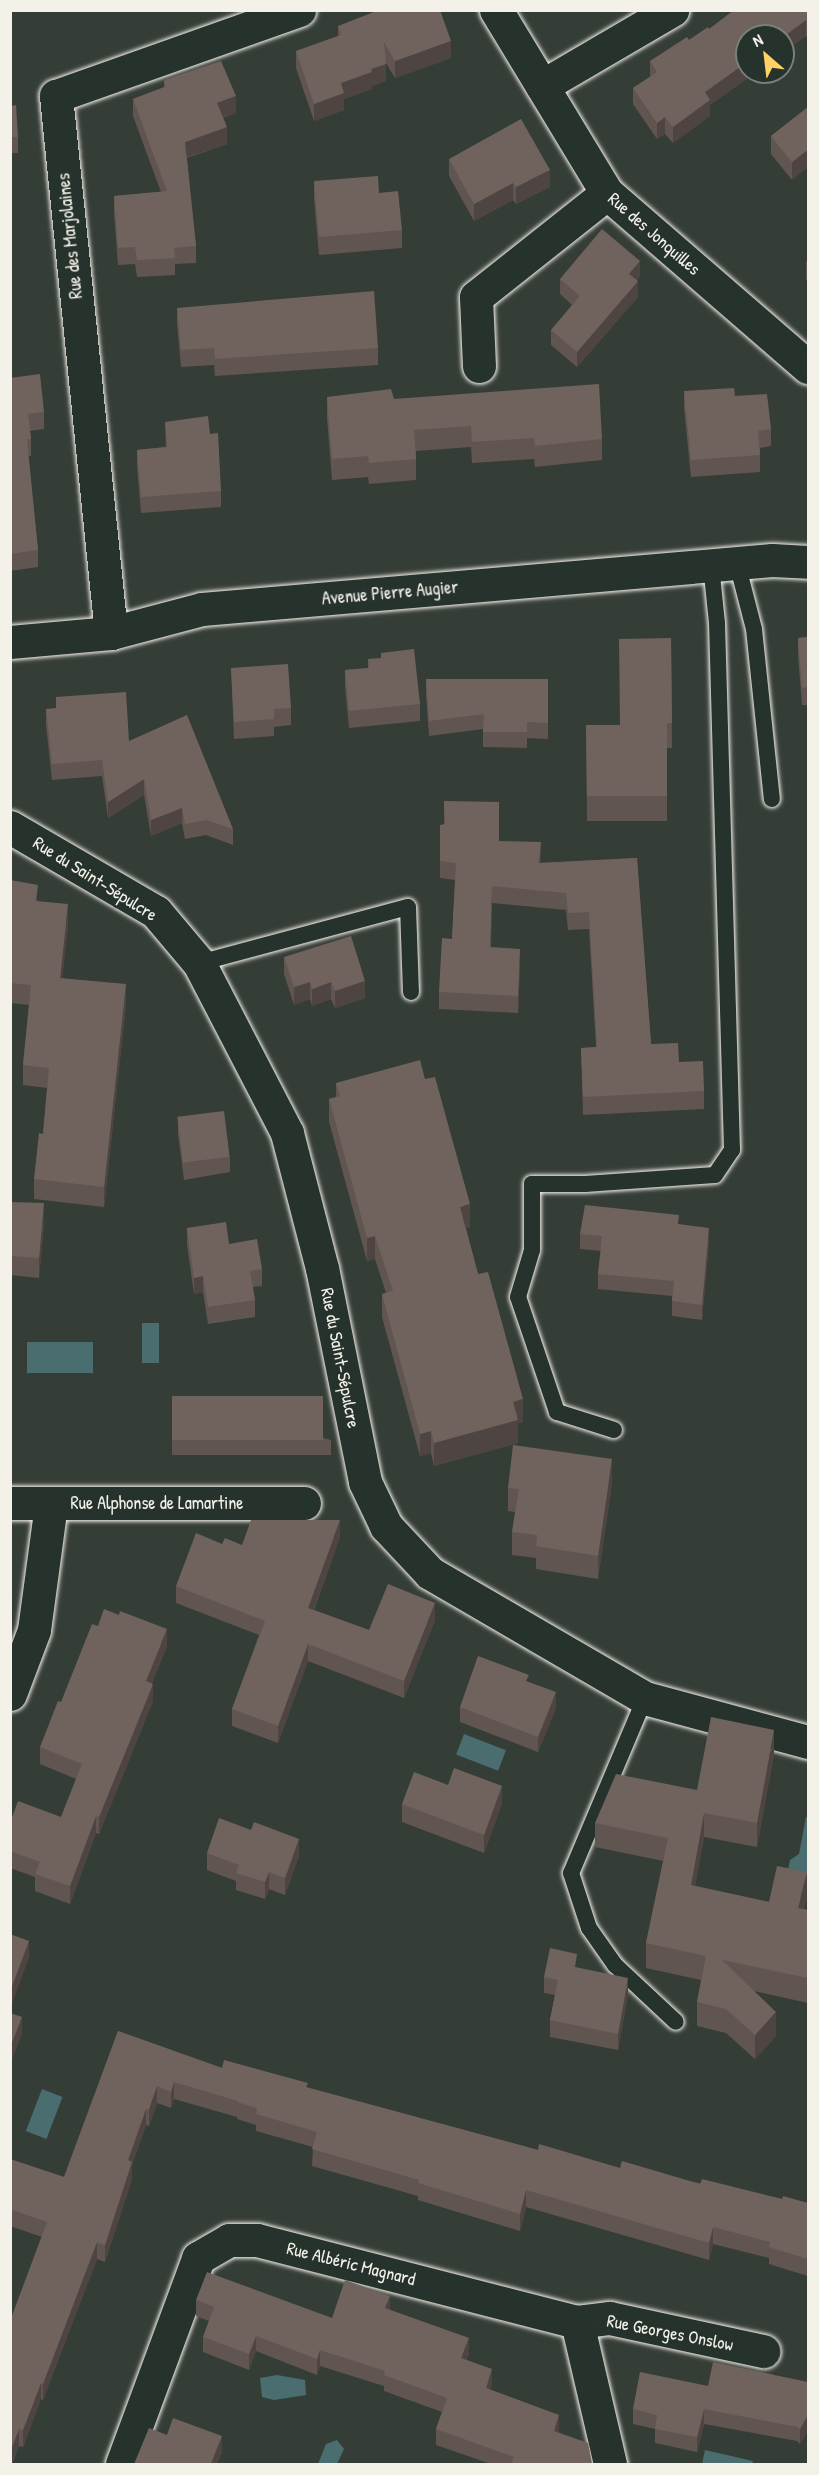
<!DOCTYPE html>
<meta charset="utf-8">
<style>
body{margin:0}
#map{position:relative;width:819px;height:2475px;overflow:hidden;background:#353d37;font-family:"Patrick Hand",sans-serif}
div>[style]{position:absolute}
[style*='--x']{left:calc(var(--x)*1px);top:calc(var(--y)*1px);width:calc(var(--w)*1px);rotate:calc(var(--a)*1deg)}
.water>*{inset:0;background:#4a6e70;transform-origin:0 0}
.roads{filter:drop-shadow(0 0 2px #f4f1e8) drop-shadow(0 0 2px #f4f1e8)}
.lane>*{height:16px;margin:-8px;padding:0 8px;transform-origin:8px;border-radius:8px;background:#26332d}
.street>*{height:33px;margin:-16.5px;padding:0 16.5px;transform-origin:16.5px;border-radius:16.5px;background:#26332d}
.wall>*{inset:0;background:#605551;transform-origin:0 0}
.shaded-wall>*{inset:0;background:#4e4542}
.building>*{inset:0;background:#70635e;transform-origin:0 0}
span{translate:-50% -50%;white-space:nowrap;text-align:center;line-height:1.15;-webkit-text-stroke:5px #26332d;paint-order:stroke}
.street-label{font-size:18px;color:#f4f1e8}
.frame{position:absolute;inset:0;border:12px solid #f4f1e8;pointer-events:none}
.north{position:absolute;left:735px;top:24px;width:60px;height:60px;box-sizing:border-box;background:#26332d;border:2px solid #787f78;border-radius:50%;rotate:332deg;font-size:16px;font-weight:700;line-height:24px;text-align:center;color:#f4f1e8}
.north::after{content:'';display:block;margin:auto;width:21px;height:27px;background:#ffd166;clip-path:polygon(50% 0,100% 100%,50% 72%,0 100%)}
</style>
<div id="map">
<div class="water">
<i style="left:142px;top:1323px;width:17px;height:40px"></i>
<i style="left:93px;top:1342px;width:31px;height:66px;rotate:90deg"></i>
<i style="left:464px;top:1734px;width:45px;height:22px;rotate:21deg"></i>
<i style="clip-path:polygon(806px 1817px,808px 1818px,808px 1880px,793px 1876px,788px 1870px,790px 1860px,799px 1854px)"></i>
<i style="left:42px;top:2089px;width:22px;height:45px;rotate:21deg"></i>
<i style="clip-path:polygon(277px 2375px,305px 2380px,306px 2395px,274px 2400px,262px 2397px,260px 2378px)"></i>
<i style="clip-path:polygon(337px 2440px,344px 2449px,337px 2464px,318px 2464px,326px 2444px)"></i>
<i style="clip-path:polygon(705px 2450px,753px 2461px,752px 2464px,702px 2464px)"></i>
</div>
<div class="roads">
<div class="lane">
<i style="--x:737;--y:563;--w:68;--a:75.6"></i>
<i style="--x:754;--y:629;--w:171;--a:84"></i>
<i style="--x:199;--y:963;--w:216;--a:-15"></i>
<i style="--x:408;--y:907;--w:85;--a:88"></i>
<i style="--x:614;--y:1430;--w:60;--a:-162.5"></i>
<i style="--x:557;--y:1412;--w:121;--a:-108.7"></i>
<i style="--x:518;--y:1297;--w:49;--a:-73.4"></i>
<i style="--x:532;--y:1250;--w:66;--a:-90"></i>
<i style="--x:532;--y:1184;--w:53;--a:0"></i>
<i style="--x:585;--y:1184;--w:130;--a:-4"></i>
<i style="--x:715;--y:1175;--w:30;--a:-56"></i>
<i style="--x:732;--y:1150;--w:527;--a:-91.63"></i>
<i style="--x:717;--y:623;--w:58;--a:-95.9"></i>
<i style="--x:645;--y:1698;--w:190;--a:112.9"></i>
<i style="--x:571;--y:1873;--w:58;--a:71.9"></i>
<i style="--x:589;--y:1928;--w:45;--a:54.9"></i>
<i style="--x:615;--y:1965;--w:83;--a:43.1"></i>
</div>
<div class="street">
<i style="--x:496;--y:10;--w:214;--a:58.8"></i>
<i style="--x:607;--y:193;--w:266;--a:40.9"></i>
<i style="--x:542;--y:86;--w:151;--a:-30.3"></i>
<i style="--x:479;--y:366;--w:69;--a:-92.5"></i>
<i style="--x:476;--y:297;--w:167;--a:-38.4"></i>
<i style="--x:111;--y:633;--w:540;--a:-95.85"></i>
<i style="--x:56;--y:96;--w:258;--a:-19.5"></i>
<i style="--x:10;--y:642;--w:101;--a:-5.1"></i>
<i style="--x:111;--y:633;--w:94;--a:-14.8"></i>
<i style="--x:202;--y:609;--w:572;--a:-4.91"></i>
<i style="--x:772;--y:560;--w:36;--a:3"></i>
<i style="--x:10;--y:827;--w:169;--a:30.2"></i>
<i style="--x:156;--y:912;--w:67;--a:49.9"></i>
<i style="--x:199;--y:963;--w:191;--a:62.6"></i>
<i style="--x:287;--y:1133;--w:139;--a:75.5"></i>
<i style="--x:322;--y:1268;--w:218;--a:78.6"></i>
<i style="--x:365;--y:1482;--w:49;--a:64.5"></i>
<i style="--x:386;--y:1526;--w:64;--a:46.9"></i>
<i style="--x:430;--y:1573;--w:249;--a:30.2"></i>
<i style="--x:645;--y:1698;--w:169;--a:15.1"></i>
<i style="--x:10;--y:1503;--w:294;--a:0"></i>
<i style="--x:10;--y:1694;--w:68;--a:-69.4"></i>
<i style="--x:34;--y:1630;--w:127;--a:-82.3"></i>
<i style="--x:577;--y:2322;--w:146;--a:76.9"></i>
<i style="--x:122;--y:2464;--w:220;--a:-69.7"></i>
<i style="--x:198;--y:2258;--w:36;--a:-30"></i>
<i style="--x:229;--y:2240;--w:28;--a:0"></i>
<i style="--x:257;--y:2240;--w:330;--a:14.4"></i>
<i style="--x:577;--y:2322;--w:33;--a:-7"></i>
<i style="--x:610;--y:2318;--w:157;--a:12.2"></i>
</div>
</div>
<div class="wall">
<i style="clip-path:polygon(808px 10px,808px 39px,806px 36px,710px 105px,710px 116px,673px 143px,665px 134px,657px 139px,633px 104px,633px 88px,650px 77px,650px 61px,709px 29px)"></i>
<i style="clip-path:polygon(338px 26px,451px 58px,395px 78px,386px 63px,386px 81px,372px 86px,372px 89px,344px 99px,344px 110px,314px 121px,296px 68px,296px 51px,338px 36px)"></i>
<i style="clip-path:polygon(164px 80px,236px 113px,223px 118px,227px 144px,187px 158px,196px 246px,196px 263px,175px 264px,175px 275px,137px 277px,135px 264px,118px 265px,114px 213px,114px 196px,161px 192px,133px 116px,133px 99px,164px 87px)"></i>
<i style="clip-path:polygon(10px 106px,18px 137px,18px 153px,10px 153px)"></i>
<i style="clip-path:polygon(808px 107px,792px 180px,771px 154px,771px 136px)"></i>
<i style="clip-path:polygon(449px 159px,550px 187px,516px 204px,513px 200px,474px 221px,449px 176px)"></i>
<i style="clip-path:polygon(314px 181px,402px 230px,402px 248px,319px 255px,314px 199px)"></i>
<i style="clip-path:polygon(808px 260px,808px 282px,806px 279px,806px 262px)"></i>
<i style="clip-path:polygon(640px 276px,637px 280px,638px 297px,577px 367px,551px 345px,551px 330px,572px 305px,560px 294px,560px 279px)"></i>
<i style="clip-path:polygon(177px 308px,378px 348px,378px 365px,215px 376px,214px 365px,181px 367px,177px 324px)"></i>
<i style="clip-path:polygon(10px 378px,44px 412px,44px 429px,30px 431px,31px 439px,31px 456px,28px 456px,38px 550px,38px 567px,10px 571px)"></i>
<i style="clip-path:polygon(684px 391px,735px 396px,771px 429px,771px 446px,760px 448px,760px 472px,691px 477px,684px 408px)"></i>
<i style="clip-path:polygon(327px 397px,394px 399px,602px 439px,602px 460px,535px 467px,534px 459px,472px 463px,471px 447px,416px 451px,416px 480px,369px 484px,368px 477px,332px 480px,327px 418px)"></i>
<i style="clip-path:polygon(165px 422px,210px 434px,221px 491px,221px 507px,141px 513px,137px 467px,137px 450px,166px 447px)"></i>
<i style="clip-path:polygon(808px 637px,808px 705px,802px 705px,798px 655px,798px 638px)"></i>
<i style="clip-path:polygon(671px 638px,672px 748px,667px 748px,667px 821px,587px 821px,586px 725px,620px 725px)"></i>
<i style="clip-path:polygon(368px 659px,420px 704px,420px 721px,349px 728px,345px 687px,345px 670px,368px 668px)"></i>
<i style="clip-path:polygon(231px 668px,291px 708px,291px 725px,274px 727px,274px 736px,234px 739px)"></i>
<i style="clip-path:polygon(426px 679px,548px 679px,548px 739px,527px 738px,527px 748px,483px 747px,483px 729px,429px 736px,426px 694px)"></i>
<i style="clip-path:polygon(46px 709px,129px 741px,233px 829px,233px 845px,206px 835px,185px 839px,182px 823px,151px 836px,144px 795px,108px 818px,102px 776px,52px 780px,46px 725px)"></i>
<i style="clip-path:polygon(444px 801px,499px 841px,541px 859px,540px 863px,637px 858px,651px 1044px,679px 1062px,704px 1091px,704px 1109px,583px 1115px,581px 1048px,596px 1047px,589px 929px,568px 930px,566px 910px,492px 903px,491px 947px,520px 966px,518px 1013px,439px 1009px,439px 992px,452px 939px,455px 880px,440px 878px,440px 825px,444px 825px)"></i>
<i style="left:807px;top:840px;width:1px;height:51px"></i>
<i style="clip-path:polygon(10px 880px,68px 924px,62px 978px,126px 1004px,104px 1207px,34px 1199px,34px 1179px,43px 1134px,47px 1088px,23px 1085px,23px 1065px,29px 1005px,10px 1003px)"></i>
<i style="clip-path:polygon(284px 957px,365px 998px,335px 1008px,331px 999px,312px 1006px,310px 999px,294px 1005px,284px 974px)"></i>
<i style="clip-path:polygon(425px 1079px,470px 1227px,466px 1228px,478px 1274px,523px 1422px,518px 1423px,518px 1443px,434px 1466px,431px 1453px,420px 1456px,382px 1317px,382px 1294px,386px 1293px,375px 1259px,367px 1261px,329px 1122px,329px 1099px,336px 1097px,336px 1083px)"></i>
<i style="clip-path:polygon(178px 1118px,230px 1157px,230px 1172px,184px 1180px,178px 1134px)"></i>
<i style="clip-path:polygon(10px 1202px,44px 1223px,39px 1278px,10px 1275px)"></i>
<i style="clip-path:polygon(679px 1224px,709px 1243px,702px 1320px,672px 1316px,672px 1296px,598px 1289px,598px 1274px,601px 1251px,580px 1249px,580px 1234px)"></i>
<i style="clip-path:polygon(187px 1228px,229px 1244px,262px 1269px,262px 1286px,253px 1287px,255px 1300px,255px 1317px,208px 1324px,203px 1292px,194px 1294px,187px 1245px)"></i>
<i style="clip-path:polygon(172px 1396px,331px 1440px,331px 1455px,172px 1455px)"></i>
<i style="clip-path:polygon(612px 1483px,598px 1579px,536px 1569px,536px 1558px,512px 1555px,512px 1532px,515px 1512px,508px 1511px,508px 1488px)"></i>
<i style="clip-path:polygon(340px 1537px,314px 1610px,369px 1630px,435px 1620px,404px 1698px,308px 1661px,278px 1743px,232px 1726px,232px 1709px,259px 1635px,176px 1603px,176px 1586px,222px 1544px,242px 1545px)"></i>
<i style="clip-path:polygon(98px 1626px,167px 1646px,152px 1683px,153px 1701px,99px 1834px,96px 1833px,70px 1904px,35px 1891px,35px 1877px,10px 1868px,10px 1823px,61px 1817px,76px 1779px,40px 1764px,40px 1747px)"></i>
<i style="clip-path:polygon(529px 1682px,556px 1708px,538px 1752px,460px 1722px,460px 1707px)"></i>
<i style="clip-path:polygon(774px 1754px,757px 1847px,704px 1837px,695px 1886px,769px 1902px,807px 1897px,804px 1909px,808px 1910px,808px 2003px,754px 1991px,776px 2036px,755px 2059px,726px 2033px,697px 2026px,697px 2002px,701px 1980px,646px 1968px,646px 1943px,663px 1861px,595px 1847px,595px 1823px,697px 1790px)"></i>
<i style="clip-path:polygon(402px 1804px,502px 1804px,484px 1853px,402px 1822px)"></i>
<i style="clip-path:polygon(207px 1853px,299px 1856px,285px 1895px,269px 1889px,265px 1899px,236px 1890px,236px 1881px,207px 1870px)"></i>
<i style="clip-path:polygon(577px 1968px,628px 1994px,618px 2050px,550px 2037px,550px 2020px,555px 1995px,544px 1993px,544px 1977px)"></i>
<i style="clip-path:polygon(118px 2031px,222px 2068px,308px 2088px,538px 2150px,620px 2168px,782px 2199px,808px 2203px,808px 2276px,769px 2264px,769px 2258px,713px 2244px,709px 2260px,526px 2207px,520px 2231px,418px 2200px,418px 2196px,312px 2166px,313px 2147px,256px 2131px,256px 2125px,237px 2119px,237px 2117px,174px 2099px,171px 2108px,157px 2103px,149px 2126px,146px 2125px,132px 2165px,132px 2179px,105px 2262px,97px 2259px,43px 2400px,41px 2399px,23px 2447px,19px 2446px,12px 2464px,10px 2464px,42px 2237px,10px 2226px,10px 2159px,64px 2177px)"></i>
<i style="clip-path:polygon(196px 2300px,332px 2318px,390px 2310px,469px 2354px,466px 2359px,492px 2384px,490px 2390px,559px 2431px,559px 2433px,592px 2464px,491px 2464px,436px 2445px,436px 2429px,442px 2412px,384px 2391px,384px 2386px,320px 2366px,317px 2375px,256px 2351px,249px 2370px,203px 2352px,203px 2337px,209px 2321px,196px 2316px)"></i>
<i style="clip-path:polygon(808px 2382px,808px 2430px,800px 2444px,797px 2441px,704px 2424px,697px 2452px,655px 2443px,655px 2429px,633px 2424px,633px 2409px,708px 2386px)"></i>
</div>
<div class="shaded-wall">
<i style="clip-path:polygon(806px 20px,806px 36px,783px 53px,783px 37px)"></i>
<i style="clip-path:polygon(451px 41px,451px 58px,395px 78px,395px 61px)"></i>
<i style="clip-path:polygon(747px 62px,747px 72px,756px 72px,710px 105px,710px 116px,673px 143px,673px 127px,705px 92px)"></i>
<i style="clip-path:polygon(386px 64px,386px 81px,372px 86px,372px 89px,344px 99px,344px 110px,314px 121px,314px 104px,341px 83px,371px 69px)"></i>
<i style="clip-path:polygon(236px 96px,236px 113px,217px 120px,217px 103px)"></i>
<i style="clip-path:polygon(665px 117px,665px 134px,657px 139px,657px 123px)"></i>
<i style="clip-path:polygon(227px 127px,227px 144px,185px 158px,185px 142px)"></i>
<i style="clip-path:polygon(808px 150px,808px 167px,792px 180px,792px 162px)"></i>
<i style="clip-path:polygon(550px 170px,550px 187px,516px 204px,516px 187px)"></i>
<i style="clip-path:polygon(513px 183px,513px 200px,474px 221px,474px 204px)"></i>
<i style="clip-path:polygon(640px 261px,640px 276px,629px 289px,629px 274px)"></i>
<i style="clip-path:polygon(638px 281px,638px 297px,577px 367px,577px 352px)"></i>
<i style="clip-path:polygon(144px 779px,144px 795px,108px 818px,108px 802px)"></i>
<i style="clip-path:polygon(182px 808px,182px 823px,151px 836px,151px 820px)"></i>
<i style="clip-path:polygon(541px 842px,541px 859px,539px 880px,539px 863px)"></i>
<i style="clip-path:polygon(492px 886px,492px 903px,490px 964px,490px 947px)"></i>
<i style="clip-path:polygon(68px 904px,68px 924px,60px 998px,60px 978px)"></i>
<i style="clip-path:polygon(520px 949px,520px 966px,518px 1013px,518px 996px)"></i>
<i style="clip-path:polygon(365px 981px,365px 998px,335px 1008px,335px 991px)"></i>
<i style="clip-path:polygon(310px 982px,310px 999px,294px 1005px,294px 987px)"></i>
<i style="clip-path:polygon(331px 982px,331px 999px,312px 1006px,312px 989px)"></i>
<i style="clip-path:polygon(126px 984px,126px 1004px,104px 1207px,104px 1187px)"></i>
<i style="clip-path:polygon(44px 1203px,44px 1223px,39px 1278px,39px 1258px)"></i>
<i style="clip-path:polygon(470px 1204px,470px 1227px,460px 1230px,460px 1207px)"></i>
<i style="clip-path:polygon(709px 1228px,709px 1243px,702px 1320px,702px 1305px)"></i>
<i style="clip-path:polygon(375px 1236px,375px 1259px,367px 1261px,367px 1238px)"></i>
<i style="clip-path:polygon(203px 1276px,203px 1292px,194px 1294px,194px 1278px)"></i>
<i style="clip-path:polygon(523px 1399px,523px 1422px,518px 1423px,518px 1443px,434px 1466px,434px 1443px,513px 1402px)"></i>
<i style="clip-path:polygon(431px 1431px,431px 1453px,420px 1456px,420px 1434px)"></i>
<i style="clip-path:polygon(612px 1459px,612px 1483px,598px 1579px,598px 1556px)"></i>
<i style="clip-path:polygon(340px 1520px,340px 1537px,308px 1625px,308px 1608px)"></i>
<i style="clip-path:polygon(435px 1603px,435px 1620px,404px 1698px,404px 1681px)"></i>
<i style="clip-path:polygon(167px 1629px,167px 1646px,146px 1699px,146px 1681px)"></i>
<i style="clip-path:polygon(308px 1644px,308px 1661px,278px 1743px,278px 1726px)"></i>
<i style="clip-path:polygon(153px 1684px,153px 1701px,99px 1834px,99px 1817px)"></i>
<i style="clip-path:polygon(556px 1692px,556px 1708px,538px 1752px,538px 1737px)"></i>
<i style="clip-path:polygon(774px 1730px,774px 1754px,757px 1847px,757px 1823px)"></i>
<i style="clip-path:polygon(502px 1786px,502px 1804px,484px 1853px,484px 1835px)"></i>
<i style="clip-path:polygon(704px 1813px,704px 1837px,691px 1910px,691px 1885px)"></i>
<i style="clip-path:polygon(96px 1816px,96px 1833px,70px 1904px,70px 1886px)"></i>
<i style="clip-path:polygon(299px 1839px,299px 1856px,285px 1895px,285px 1878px)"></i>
<i style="clip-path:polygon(269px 1872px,269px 1889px,265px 1899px,265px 1882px)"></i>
<i style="clip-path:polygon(807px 1872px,807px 1897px,798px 1933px,798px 1908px)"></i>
<i style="clip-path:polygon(29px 1941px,29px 1958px,10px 2009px,10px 1992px)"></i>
<i style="clip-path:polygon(628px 1978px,628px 1994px,618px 2050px,618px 2034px)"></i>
<i style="clip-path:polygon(776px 2012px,776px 2036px,755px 2059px,755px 2035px)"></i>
<i style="clip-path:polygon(22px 2017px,22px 2034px,10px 2065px,10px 2048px)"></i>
<i style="clip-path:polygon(174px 2082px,174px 2099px,171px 2108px,171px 2092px)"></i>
<i style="clip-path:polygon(157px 2086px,157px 2103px,149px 2126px,149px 2109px)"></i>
<i style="clip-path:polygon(146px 2109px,146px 2125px,132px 2165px,132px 2179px,105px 2262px,105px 2245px,128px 2160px)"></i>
<i style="clip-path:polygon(526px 2190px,526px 2207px,520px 2231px,520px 2214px)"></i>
<i style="clip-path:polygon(713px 2227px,713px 2244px,709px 2260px,709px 2243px)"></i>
<i style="clip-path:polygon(97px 2242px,97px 2259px,43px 2400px,43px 2384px)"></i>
<i style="clip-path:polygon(390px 2296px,390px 2312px,385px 2308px)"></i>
<i style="clip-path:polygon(256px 2336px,256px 2351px,249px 2370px,249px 2354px)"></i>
<i style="clip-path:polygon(469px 2338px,469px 2354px,461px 2374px,461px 2358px)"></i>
<i style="clip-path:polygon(320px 2350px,320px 2366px,317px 2375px,317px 2359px)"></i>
<i style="clip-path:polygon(492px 2369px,492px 2384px,486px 2404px,486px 2388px)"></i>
<i style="clip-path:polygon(41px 2383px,41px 2399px,23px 2447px,23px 2430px)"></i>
<i style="clip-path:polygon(704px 2409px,704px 2424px,697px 2452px,697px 2437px)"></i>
<i style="clip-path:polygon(559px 2415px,559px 2431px,554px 2447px,554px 2431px)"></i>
<i style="clip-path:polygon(808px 2415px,808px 2430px,800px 2444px,800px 2429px)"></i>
<i style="clip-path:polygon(19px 2429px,19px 2446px,12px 2464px,10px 2464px,10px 2452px)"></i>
<i style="clip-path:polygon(222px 2436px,222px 2453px,217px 2464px,211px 2464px)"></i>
</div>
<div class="building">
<i style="clip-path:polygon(379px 10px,440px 10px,451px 41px,395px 61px,384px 42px,386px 64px,371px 69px,372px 72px,341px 83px,344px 93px,314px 104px,296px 51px,341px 35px,338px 26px)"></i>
<i style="clip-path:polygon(734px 10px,808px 10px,808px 23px,806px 20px,783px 37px,747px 36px,747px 62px,705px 92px,710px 100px,673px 127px,665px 117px,657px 123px,633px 88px,657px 72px,650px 61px,687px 37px,689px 40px,708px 27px,709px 29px)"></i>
<i style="clip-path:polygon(221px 61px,236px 96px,217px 103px,227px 127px,185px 142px,196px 246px,174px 248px,175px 258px,137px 260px,135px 247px,118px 248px,114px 196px,167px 191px,133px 99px,165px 87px,164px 80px)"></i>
<i style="clip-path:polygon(16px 105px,18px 137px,10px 137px,10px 106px)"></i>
<i style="clip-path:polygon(808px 107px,808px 150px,792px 162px,771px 136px)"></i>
<i style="clip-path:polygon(521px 119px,550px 170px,516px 187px,513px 183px,474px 204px,449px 159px)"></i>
<i style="clip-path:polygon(378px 176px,379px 193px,398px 191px,402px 230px,319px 237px,314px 181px)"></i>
<i style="clip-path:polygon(602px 229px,640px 261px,629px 274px,638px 281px,577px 352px,551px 330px,580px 296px,560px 279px)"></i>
<i style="clip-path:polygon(374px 291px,378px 348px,215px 359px,214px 348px,181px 350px,177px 308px)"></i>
<i style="clip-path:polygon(40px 374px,44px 412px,28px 414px,31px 439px,27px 439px,38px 550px,10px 554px,10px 378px)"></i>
<i style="clip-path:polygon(599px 384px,602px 439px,535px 446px,534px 438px,472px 442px,471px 426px,414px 430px,416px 459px,369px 463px,368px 456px,332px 459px,327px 397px,391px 389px,394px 399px)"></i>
<i style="clip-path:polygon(734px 388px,735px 396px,767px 394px,771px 429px,758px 431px,760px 455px,691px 460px,684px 391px)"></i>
<i style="clip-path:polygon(208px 416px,210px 434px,218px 433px,221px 491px,141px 497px,137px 450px,167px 447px,165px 422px)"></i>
<i style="clip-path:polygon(808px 637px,808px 687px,802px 688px,798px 638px)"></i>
<i style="clip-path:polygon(671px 638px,672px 723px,667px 723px,667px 796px,587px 796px,586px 725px,620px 725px,619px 639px)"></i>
<i style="clip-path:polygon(414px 649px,420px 704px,349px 711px,345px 670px,369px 668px,368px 659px,381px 658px,381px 653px)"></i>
<i style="clip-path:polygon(288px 664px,291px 708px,274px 709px,274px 719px,234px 722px,231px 668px)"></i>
<i style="clip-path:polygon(426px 679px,548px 679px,548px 723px,527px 722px,527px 732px,483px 732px,484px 714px,429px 721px)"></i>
<i style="clip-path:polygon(126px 692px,129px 741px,187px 715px,233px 829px,206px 820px,185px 824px,182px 808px,151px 820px,144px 779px,108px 802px,102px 760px,52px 764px,46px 709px,56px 708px,56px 697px)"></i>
<i style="clip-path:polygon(444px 801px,499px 802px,499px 841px,541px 842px,539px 863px,637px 858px,651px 1044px,678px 1043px,679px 1062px,703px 1061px,704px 1091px,583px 1097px,581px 1048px,597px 1047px,589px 912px,568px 913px,566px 893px,492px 886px,490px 947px,520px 949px,518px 996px,439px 992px,442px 938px,452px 939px,456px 863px,440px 861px,440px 825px,445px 824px)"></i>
<i style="left:807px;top:840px;width:1px;height:35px"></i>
<i style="clip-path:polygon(10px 880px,38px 885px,36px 901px,68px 904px,60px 978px,126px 984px,104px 1187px,34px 1179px,39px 1133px,43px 1134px,49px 1068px,23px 1065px,31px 985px,10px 983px)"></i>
<i style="clip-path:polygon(351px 936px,365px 981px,335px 991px,331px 982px,312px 989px,310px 982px,294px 987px,284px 957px)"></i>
<i style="clip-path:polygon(420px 1060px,425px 1079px,435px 1077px,470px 1204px,460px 1207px,478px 1274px,488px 1272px,523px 1399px,513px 1402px,518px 1420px,434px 1443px,431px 1431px,420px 1434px,382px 1294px,393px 1291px,375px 1236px,367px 1238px,329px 1099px,340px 1096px,336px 1083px)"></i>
<i style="left:224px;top:1111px;width:46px;height:47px;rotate:83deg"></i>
<i style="clip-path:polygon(10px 1202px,44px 1203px,39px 1258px,10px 1256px)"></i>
<i style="clip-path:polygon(585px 1205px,679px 1215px,678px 1224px,709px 1228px,702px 1305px,672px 1301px,674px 1281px,598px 1274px,602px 1236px,580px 1234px)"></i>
<i style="clip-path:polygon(226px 1222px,229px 1244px,257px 1239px,262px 1269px,250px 1271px,255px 1300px,208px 1307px,203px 1276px,194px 1278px,187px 1228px)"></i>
<i style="left:172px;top:1396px;width:151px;height:44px"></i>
<i style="clip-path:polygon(513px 1445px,612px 1459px,598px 1556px,536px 1546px,537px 1535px,512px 1532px,519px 1489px,508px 1488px)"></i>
<i style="clip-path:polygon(251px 1520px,340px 1520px,308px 1608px,369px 1630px,388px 1584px,435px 1603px,404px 1681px,308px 1644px,278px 1726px,232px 1709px,265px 1621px,176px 1586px,196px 1533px,222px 1544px,225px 1538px,242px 1545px)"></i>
<i style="clip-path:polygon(104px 1609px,119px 1615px,120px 1611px,167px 1629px,146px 1681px,153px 1684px,99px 1817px,96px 1816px,70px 1886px,35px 1874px,40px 1862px,10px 1851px,10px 1823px,18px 1801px,61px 1817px,82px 1764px,40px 1747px,58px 1701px,61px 1702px,92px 1624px,98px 1626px)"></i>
<i style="clip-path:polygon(478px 1656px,529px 1675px,526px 1681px,556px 1692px,538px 1737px,460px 1707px)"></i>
<i style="clip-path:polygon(711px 1717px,774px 1730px,757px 1823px,704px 1813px,691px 1885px,769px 1902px,777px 1866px,807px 1872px,798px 1908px,808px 1910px,808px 1978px,722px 1960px,776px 2012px,755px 2035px,726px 2009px,697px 2002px,706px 1956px,646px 1943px,668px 1838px,595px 1823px,616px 1774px,697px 1790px)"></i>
<i style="clip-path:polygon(454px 1768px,502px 1786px,484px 1835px,402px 1804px,414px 1772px,448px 1785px)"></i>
<i style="clip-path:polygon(219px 1818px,251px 1830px,254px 1822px,299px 1839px,285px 1878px,269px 1872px,265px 1882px,236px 1873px,239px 1865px,207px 1853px)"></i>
<i style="clip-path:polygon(10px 1934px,29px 1941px,10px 1992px)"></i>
<i style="clip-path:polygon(550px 1948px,577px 1954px,575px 1967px,628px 1978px,618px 2034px,550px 2020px,558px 1980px,544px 1977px)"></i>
<i style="clip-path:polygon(10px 2013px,22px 2017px,10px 2048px)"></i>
<i style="clip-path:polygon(118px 2031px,222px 2068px,224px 2060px,308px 2083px,306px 2087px,538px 2150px,539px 2144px,620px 2168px,622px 2161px,700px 2184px,702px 2179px,782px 2199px,783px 2196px,808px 2203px,808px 2259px,769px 2247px,770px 2242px,713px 2227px,709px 2243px,526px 2190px,520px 2214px,418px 2183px,419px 2180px,312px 2149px,317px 2132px,256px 2114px,257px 2108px,237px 2102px,238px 2101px,174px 2082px,171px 2092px,157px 2086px,149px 2109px,146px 2109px,128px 2160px,132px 2162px,105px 2245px,97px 2242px,43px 2384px,41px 2383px,23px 2430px,19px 2429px,10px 2452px,10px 2321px,47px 2222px,10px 2209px,10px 2159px,64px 2177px)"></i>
<i style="clip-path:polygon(207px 2272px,332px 2318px,345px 2280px,390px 2296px,385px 2308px,469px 2338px,461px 2358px,492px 2369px,486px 2388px,559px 2415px,554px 2431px,588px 2443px,592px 2464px,511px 2464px,514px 2457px,436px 2429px,447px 2398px,384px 2375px,385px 2371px,320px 2350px,317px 2359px,256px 2336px,249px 2354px,203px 2337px,214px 2307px,196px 2300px)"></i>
<i style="clip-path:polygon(713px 2362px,808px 2382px,808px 2415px,800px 2429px,797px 2427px,704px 2409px,697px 2437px,655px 2429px,657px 2415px,633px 2409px,640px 2372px,708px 2386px)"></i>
<i style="clip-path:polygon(173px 2418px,222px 2436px,211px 2464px,134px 2464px,149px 2428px,167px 2435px)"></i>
</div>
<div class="street-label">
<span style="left:654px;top:234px;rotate:41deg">Rue des Jonquilles</span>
<span style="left:70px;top:236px;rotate:-96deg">Rue des Marjolaines</span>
<span style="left:390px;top:593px;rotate:-5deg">Avenue Pierre Augier</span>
<span style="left:95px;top:879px;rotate:32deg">Rue du Saint-Sépulcre</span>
<span style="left:340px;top:1358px;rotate:79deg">Rue du Saint-Sépulcre</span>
<span style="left:157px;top:1503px">Rue Alphonse de Lamartine</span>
<span style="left:351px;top:2264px;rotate:14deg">Rue Albéric Magnard</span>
<span style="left:670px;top:2333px;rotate:11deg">Rue Georges Onslow</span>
</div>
<div class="frame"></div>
<div class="north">N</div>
</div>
